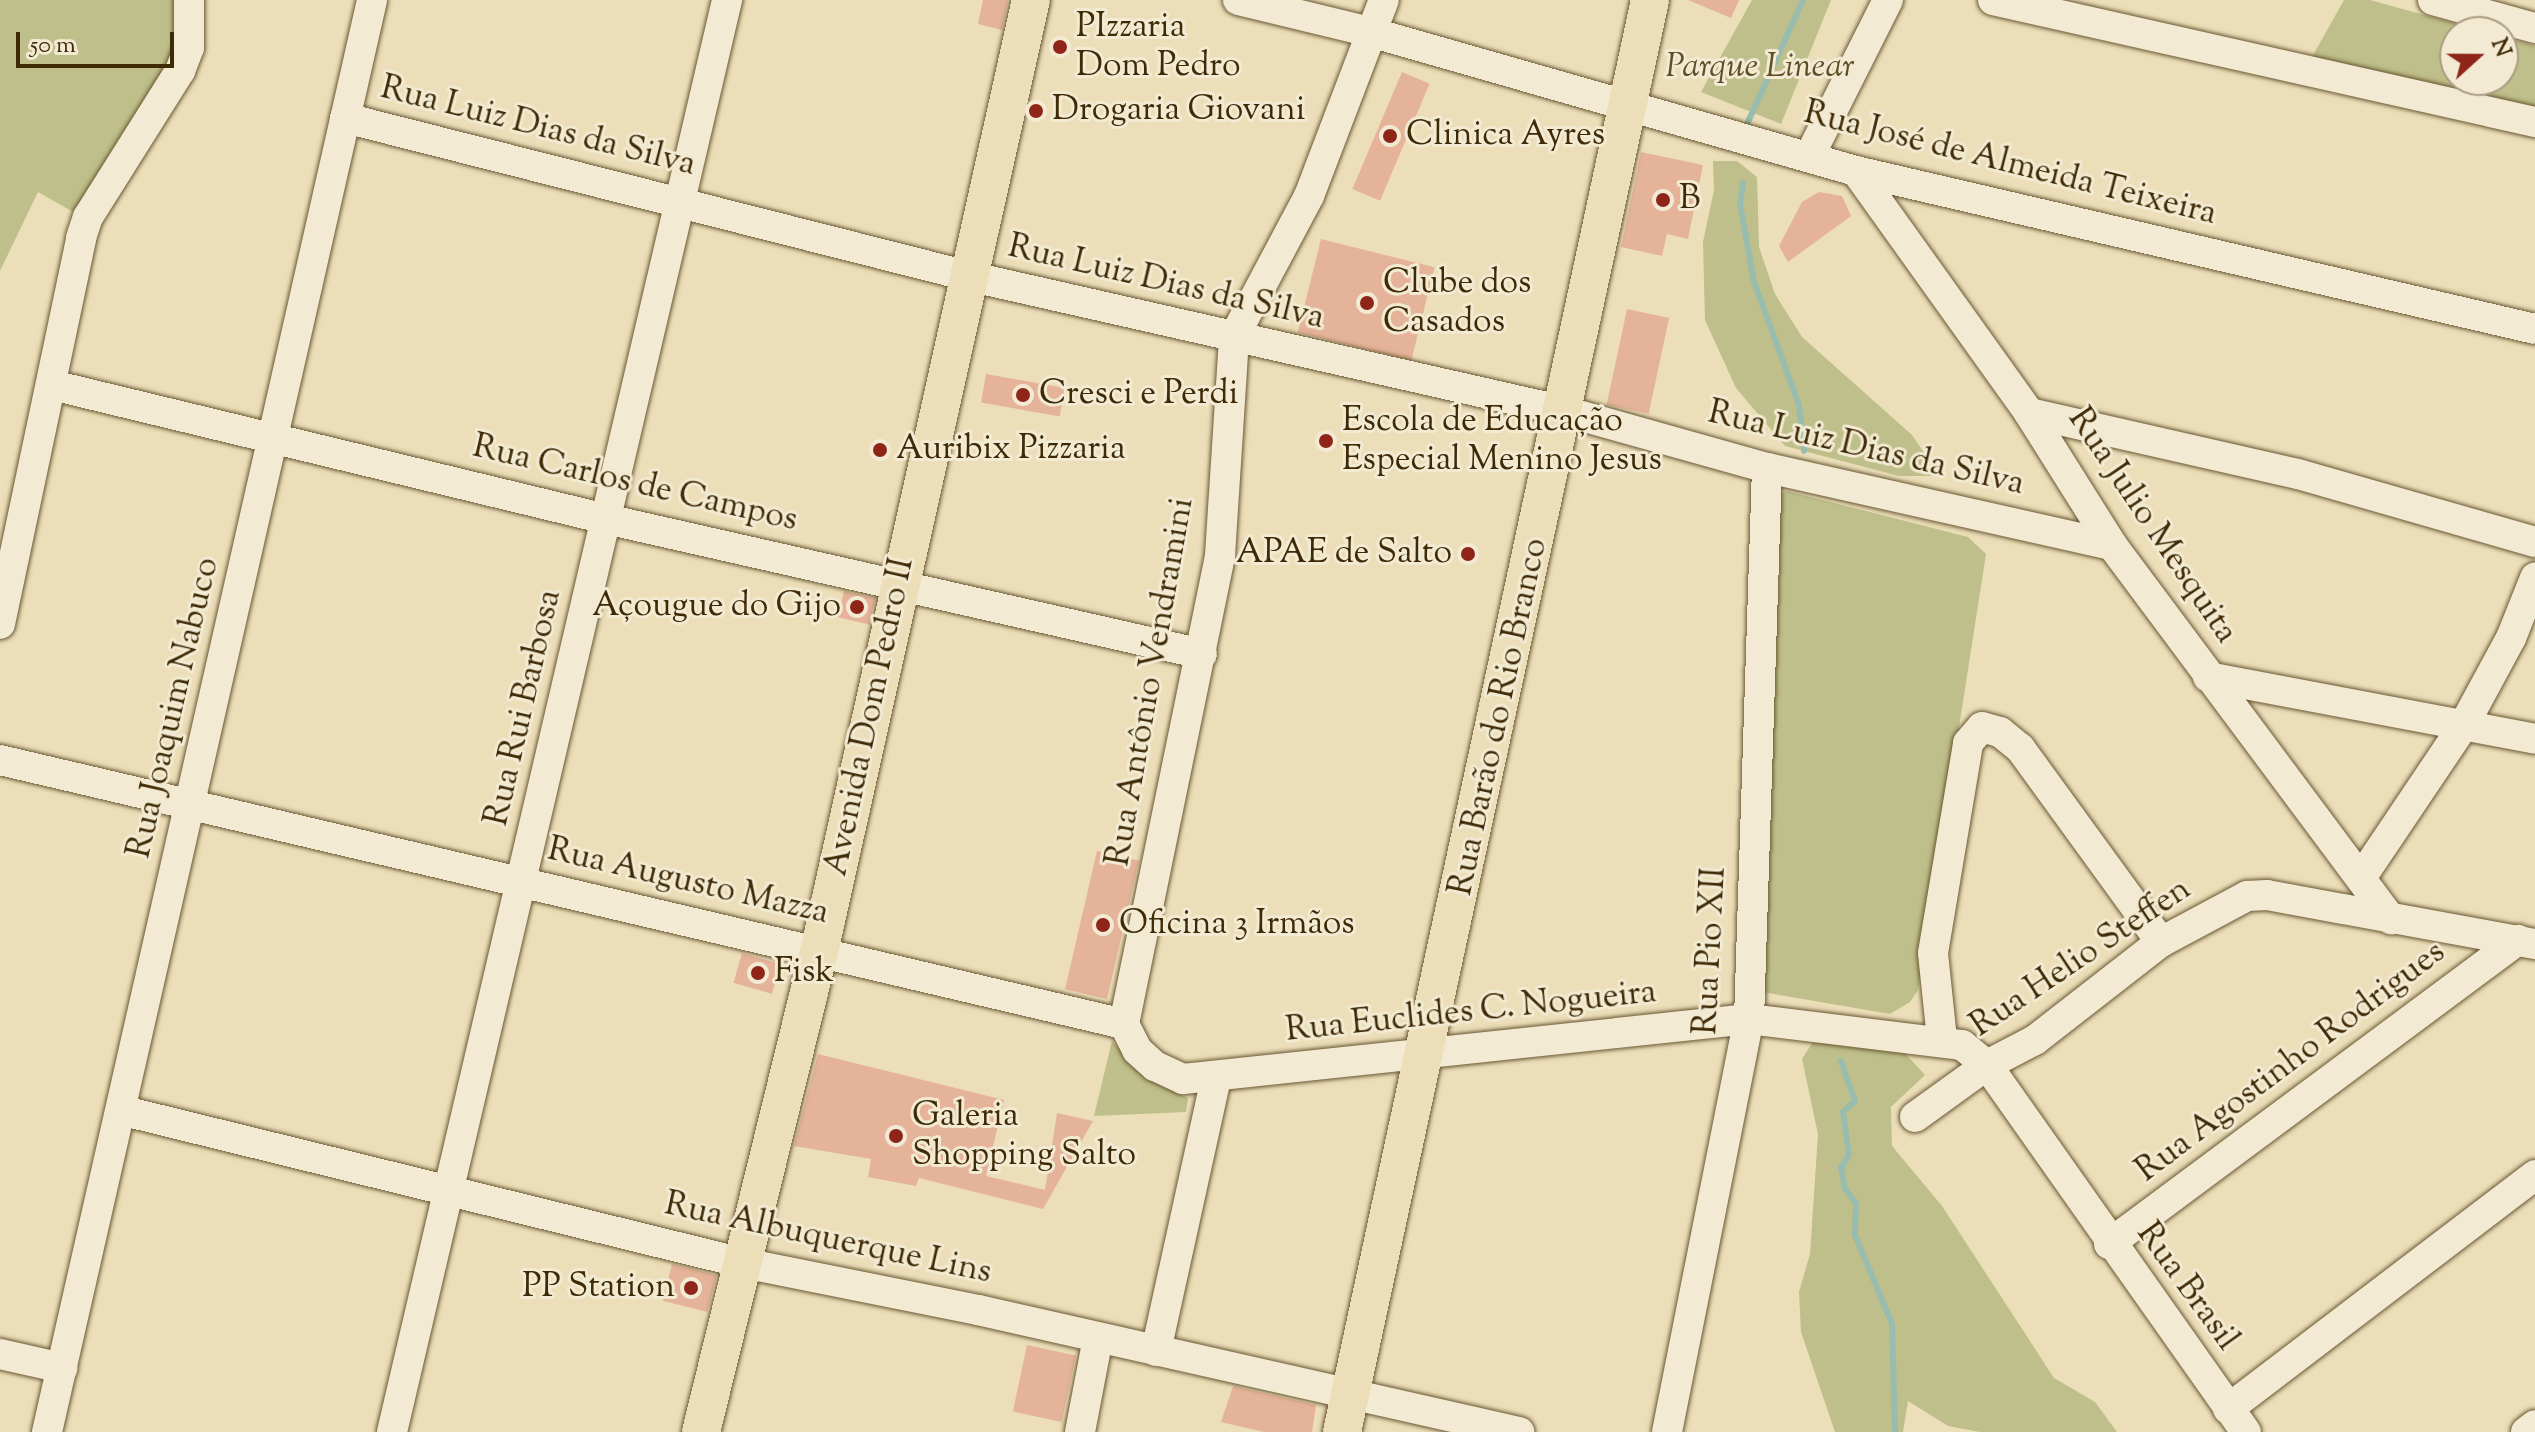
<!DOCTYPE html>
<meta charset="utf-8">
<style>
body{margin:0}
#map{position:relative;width:2535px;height:1432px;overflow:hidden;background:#ebdeb9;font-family:"Sorts Mill Goudy",serif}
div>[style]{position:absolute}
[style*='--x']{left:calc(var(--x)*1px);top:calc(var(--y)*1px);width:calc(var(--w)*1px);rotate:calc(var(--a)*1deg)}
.green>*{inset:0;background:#bebf8a}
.stream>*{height:6px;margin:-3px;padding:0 3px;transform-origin:3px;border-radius:3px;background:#98bcad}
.building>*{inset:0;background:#e5b399;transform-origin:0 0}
.roads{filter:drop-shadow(0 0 2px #6a5733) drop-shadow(0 0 2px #6a5733)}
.minor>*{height:30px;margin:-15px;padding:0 15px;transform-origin:15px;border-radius:15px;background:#f2ead2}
.major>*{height:38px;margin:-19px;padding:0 19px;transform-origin:19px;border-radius:19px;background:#ebdeb9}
.dots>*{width:22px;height:22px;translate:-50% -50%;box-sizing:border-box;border:4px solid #f2ead2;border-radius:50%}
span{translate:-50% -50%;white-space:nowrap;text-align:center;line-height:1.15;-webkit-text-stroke:6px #f2ead2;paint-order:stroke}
.poi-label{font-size:34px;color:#3f2a06}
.left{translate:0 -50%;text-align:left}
.right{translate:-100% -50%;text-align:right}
.park-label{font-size:34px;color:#5f4f27;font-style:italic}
.street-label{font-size:34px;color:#3f2a06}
.north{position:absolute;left:2439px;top:16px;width:80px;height:80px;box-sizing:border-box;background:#f2ead2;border:2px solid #aa9d80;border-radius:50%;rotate:69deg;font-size:22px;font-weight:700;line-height:32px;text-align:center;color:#3f2a06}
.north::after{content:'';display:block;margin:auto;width:28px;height:36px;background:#8f2418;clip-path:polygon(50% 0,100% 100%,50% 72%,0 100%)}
.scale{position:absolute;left:16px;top:32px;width:158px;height:36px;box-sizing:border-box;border:4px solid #3f2a06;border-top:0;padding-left:10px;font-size:24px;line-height:28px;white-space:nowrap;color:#3f2a06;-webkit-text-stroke:6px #f2ead2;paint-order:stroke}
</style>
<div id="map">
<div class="green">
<i style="clip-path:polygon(0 0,177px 0,174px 70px,77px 214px,38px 192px,0 271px)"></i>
<i style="clip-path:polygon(1752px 0,1831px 0,1781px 124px,1701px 92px)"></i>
<i style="clip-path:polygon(2344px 0,2370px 0,2486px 32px,2455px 32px,2455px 80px,2503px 80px,2503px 37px,2535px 46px,2535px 110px,2312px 57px)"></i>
<i style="clip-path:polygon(1713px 161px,1737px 161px,1757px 177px,1759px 247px,1775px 294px,1802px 337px,1912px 435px,1940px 476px,1899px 476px,1785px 446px,1736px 388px,1705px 320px,1703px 242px,1714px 190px)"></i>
<i style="clip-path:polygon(1787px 491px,1968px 537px,1986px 554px,1918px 990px,1910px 1002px,1890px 1014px,1762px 992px,1775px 496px)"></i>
<i style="clip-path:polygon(1814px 1040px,1904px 1052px,1925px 1075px,1891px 1107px,1892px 1146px,1942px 1206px,2054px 1378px,2095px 1402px,2117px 1432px,1980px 1432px,1948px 1426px,1908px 1401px,1903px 1432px,1835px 1432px,1801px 1332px,1799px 1292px,1810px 1254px,1818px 1134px,1802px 1059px)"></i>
<i style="clip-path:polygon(1112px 1041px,1145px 1078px,1188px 1098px,1186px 1112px,1094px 1116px)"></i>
</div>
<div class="stream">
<i style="--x:1748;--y:122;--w:134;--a:-65.7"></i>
<i style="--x:1743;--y:183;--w:21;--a:98"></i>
<i style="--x:1740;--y:204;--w:79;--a:79.8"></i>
<i style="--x:1754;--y:282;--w:131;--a:69.9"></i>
<i style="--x:1799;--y:405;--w:46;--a:83.8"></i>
<i style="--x:1841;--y:1061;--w:42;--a:70.7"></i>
<i style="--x:1855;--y:1101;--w:16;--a:137"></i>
<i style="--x:1843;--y:1112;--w:43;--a:82.1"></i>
<i style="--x:1849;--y:1155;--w:15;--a:122"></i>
<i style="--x:1841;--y:1168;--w:21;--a:79"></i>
<i style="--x:1845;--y:1189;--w:18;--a:52"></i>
<i style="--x:1856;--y:1203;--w:32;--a:92"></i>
<i style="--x:1855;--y:1235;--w:96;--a:67.4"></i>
<i style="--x:1892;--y:1324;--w:108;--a:88.4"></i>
</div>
<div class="building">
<i style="clip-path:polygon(983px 0,1008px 0,1002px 30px,978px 24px)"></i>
<i style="clip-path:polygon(1688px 0,1739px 0,1731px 18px)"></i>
<i style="left:1402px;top:72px;width:30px;height:127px;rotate:23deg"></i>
<i style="clip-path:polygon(1641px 152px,1703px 165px,1688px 239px,1667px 234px,1662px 256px,1621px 247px)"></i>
<i style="clip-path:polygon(1819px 192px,1842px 196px,1851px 216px,1788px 262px,1779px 246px,1802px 202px)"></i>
<i style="left:1321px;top:239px;width:117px;height:96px;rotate:14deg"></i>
<i style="left:1627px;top:309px;width:43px;height:98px;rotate:12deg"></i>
<i style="left:986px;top:374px;width:80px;height:29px;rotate:10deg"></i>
<i style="left:844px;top:591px;width:32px;height:27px;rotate:13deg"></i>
<i style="left:1097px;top:851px;width:43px;height:142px;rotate:13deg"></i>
<i style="left:742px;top:953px;width:40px;height:31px;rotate:16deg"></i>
<i style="clip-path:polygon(818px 1054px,1004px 1100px,986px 1176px,1045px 1190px,1057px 1113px,1093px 1121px,1043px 1209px,919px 1178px,916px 1186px,868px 1177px,871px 1159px,794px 1146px)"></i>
<i style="left:672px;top:1264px;width:46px;height:38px;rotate:14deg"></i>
<i style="left:1027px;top:1345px;width:50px;height:68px;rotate:12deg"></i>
<i style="clip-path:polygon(1233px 1386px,1316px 1405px,1312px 1432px,1264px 1432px,1221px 1422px)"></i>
</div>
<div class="roads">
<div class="minor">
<i style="--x:1238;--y:0;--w:136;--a:13.6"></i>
<i style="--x:1370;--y:32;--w:505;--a:15.96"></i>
<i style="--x:1856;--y:171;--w:697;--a:13.1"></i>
<i style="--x:1993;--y:0;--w:556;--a:12.69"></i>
<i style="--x:2433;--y:0;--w:106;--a:15.4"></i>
<i style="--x:345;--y:118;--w:643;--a:14.23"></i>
<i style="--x:968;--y:276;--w:611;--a:12.76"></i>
<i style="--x:1564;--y:411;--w:211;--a:15.7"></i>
<i style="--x:1767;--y:468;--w:353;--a:12.6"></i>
<i style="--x:1810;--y:155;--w:174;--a:-63.3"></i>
<i style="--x:1856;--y:171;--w:297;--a:54.4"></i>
<i style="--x:2029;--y:413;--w:156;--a:57.8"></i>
<i style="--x:2112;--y:545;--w:467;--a:53.3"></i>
<i style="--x:52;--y:385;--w:570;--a:13.6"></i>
<i style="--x:606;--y:519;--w:611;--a:12.76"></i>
<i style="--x:2029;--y:413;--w:276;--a:12.8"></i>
<i style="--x:2298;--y:474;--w:247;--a:16"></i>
<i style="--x:0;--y:624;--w:394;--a:-78.1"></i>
<i style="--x:81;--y:238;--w:22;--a:-72"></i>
<i style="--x:88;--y:217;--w:173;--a:-57.8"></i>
<i style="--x:180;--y:71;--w:25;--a:-69"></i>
<i style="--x:189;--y:48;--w:48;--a:-90"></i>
<i style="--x:2208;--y:677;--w:333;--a:10.7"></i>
<i style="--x:0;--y:760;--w:1155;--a:13.22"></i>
<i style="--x:2361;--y:878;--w:187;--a:-56.1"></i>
<i style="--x:2465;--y:723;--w:97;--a:-61.6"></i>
<i style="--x:2511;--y:638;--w:65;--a:-68.2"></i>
<i style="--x:1124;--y:1024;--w:29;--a:63"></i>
<i style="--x:1137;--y:1050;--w:24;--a:42"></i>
<i style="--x:1155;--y:1066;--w:31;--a:25"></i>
<i style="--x:1183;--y:1079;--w:569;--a:-6.05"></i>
<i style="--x:1749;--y:1019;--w:215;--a:7"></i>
<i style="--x:1962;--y:1045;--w:32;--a:39"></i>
<i style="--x:1987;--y:1065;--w:449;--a:54.8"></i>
<i style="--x:1124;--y:1024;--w:479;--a:-78.4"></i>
<i style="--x:1220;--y:555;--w:218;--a:-86.3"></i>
<i style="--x:1234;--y:337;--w:160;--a:-62"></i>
<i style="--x:1309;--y:196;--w:210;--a:-69.1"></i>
<i style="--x:1942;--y:1039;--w:86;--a:-96"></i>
<i style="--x:1933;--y:953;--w:213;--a:-80.5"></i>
<i style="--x:1968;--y:743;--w:21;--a:-49"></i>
<i style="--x:1982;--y:727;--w:19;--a:16"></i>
<i style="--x:2000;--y:732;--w:26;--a:39"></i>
<i style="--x:2020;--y:748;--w:240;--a:54"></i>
<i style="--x:124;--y:1111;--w:637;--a:13.8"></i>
<i style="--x:743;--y:1263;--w:240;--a:11.3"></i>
<i style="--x:978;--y:1310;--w:555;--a:12.71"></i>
<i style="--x:1915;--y:1117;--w:89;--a:-35.8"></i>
<i style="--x:1987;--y:1065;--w:54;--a:-27.5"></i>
<i style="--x:2035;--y:1040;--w:160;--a:-37.9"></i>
<i style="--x:2161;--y:942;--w:98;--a:-28.1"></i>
<i style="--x:2247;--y:896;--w:20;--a:-3"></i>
<i style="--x:2267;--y:895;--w:272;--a:10.4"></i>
<i style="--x:2109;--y:1244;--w:510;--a:-36.62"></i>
<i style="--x:1156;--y:1351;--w:279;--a:-77.6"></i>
<i style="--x:0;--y:1354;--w:64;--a:12.7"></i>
<i style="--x:2228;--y:1409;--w:386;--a:-37.3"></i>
<i style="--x:47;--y:1432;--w:1468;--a:-77.21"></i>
<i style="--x:392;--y:1432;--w:1471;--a:-76.83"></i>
<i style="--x:1080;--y:1432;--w:96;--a:-79.2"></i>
<i style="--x:1667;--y:1432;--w:421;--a:-78.8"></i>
<i style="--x:1749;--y:1019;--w:551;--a:-88.13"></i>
<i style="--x:2526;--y:1432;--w:11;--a:-38"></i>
</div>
<div class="major">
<i style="--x:701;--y:1432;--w:494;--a:-76.2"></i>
<i style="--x:819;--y:952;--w:975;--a:-77.45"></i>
<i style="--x:1342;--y:1432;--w:1465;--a:-77.86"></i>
</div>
</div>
<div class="dots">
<i style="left:1060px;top:47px;background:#8f2418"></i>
<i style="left:1036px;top:111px;background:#8f2418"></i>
<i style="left:1390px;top:136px;background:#8f2418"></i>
<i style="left:1663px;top:200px;background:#8f2418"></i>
<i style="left:1367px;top:303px;background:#8f2418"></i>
<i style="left:1023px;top:395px;background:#8f2418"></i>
<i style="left:1326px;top:441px;background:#8f2418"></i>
<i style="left:880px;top:450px;background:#8f2418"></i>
<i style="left:1468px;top:554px;background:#8f2418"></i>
<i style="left:857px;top:607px;background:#8f2418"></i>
<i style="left:1103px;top:925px;background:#8f2418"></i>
<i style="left:758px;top:973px;background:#8f2418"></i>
<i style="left:896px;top:1136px;background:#8f2418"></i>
<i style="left:691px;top:1288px;background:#8f2418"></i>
</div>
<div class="poi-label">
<span class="left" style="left:1076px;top:47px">PIzzaria<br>Dom Pedro</span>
<span class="left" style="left:1052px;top:111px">Drogaria Giovani</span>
<span class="left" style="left:1406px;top:136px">Clinica Ayres</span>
<span class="left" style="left:1679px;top:200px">B</span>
<span class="left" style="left:1383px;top:303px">Clube dos<br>Casados</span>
<span class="left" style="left:1039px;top:395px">Cresci e Perdi</span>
<span class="left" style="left:1342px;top:441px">Escola de Educação<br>Especial Menino Jesus</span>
<span class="left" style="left:896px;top:450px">Auribix Pizzaria</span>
<span class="right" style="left:1452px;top:554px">APAE de Salto</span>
<span class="right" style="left:841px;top:607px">Açougue do Gijo</span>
<span class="left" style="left:1119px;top:925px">Oficina 3 Irmãos</span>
<span class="left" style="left:774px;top:973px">Fisk</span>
<span class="left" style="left:912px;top:1136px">Galeria<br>Shopping Salto</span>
<span class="right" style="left:675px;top:1288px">PP Station</span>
</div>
<div class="park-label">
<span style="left:1760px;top:68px">Parque Linear</span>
</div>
<div class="street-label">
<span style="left:538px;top:127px;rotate:14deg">Rua Luiz Dias da Silva</span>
<span style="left:2010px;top:164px;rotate:14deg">Rua José de Almeida Teixeira</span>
<span style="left:1166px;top:283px;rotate:13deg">Rua Luiz Dias da Silva</span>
<span style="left:1866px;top:449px;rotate:13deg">Rua Luiz Dias da Silva</span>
<span style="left:635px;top:484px;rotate:13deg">Rua Carlos de Campos</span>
<span style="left:2152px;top:526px;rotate:56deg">Rua Julio Mesquita</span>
<span style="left:1151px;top:682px;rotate:-80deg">Rua Antônio Vendramini</span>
<span style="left:174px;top:708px;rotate:-77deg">Rua Joaquim Nabuco</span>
<span style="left:524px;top:708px;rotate:-77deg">Rua Rui Barbosa</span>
<span style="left:870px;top:717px;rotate:-78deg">Avenida Dom Pedro II</span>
<span style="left:1499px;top:717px;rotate:-78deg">Rua Barão do Rio Branco</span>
<span style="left:688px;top:882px;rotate:13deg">Rua Augusto Mazza</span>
<span style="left:1711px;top:951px;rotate:-87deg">Rua Pio XII</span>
<span style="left:2081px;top:958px;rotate:-34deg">Rua Helio Steffen</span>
<span style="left:1471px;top:1012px;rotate:-6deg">Rua Euclides C. Nogueira</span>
<span style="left:2291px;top:1062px;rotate:-37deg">Rua Agostinho Rodrigues</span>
<span style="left:828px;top:1239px;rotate:12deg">Rua Albuquerque Lins</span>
<span style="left:2187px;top:1287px;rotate:54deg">Rua Brasil</span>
</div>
<div class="north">N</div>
<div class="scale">50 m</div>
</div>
